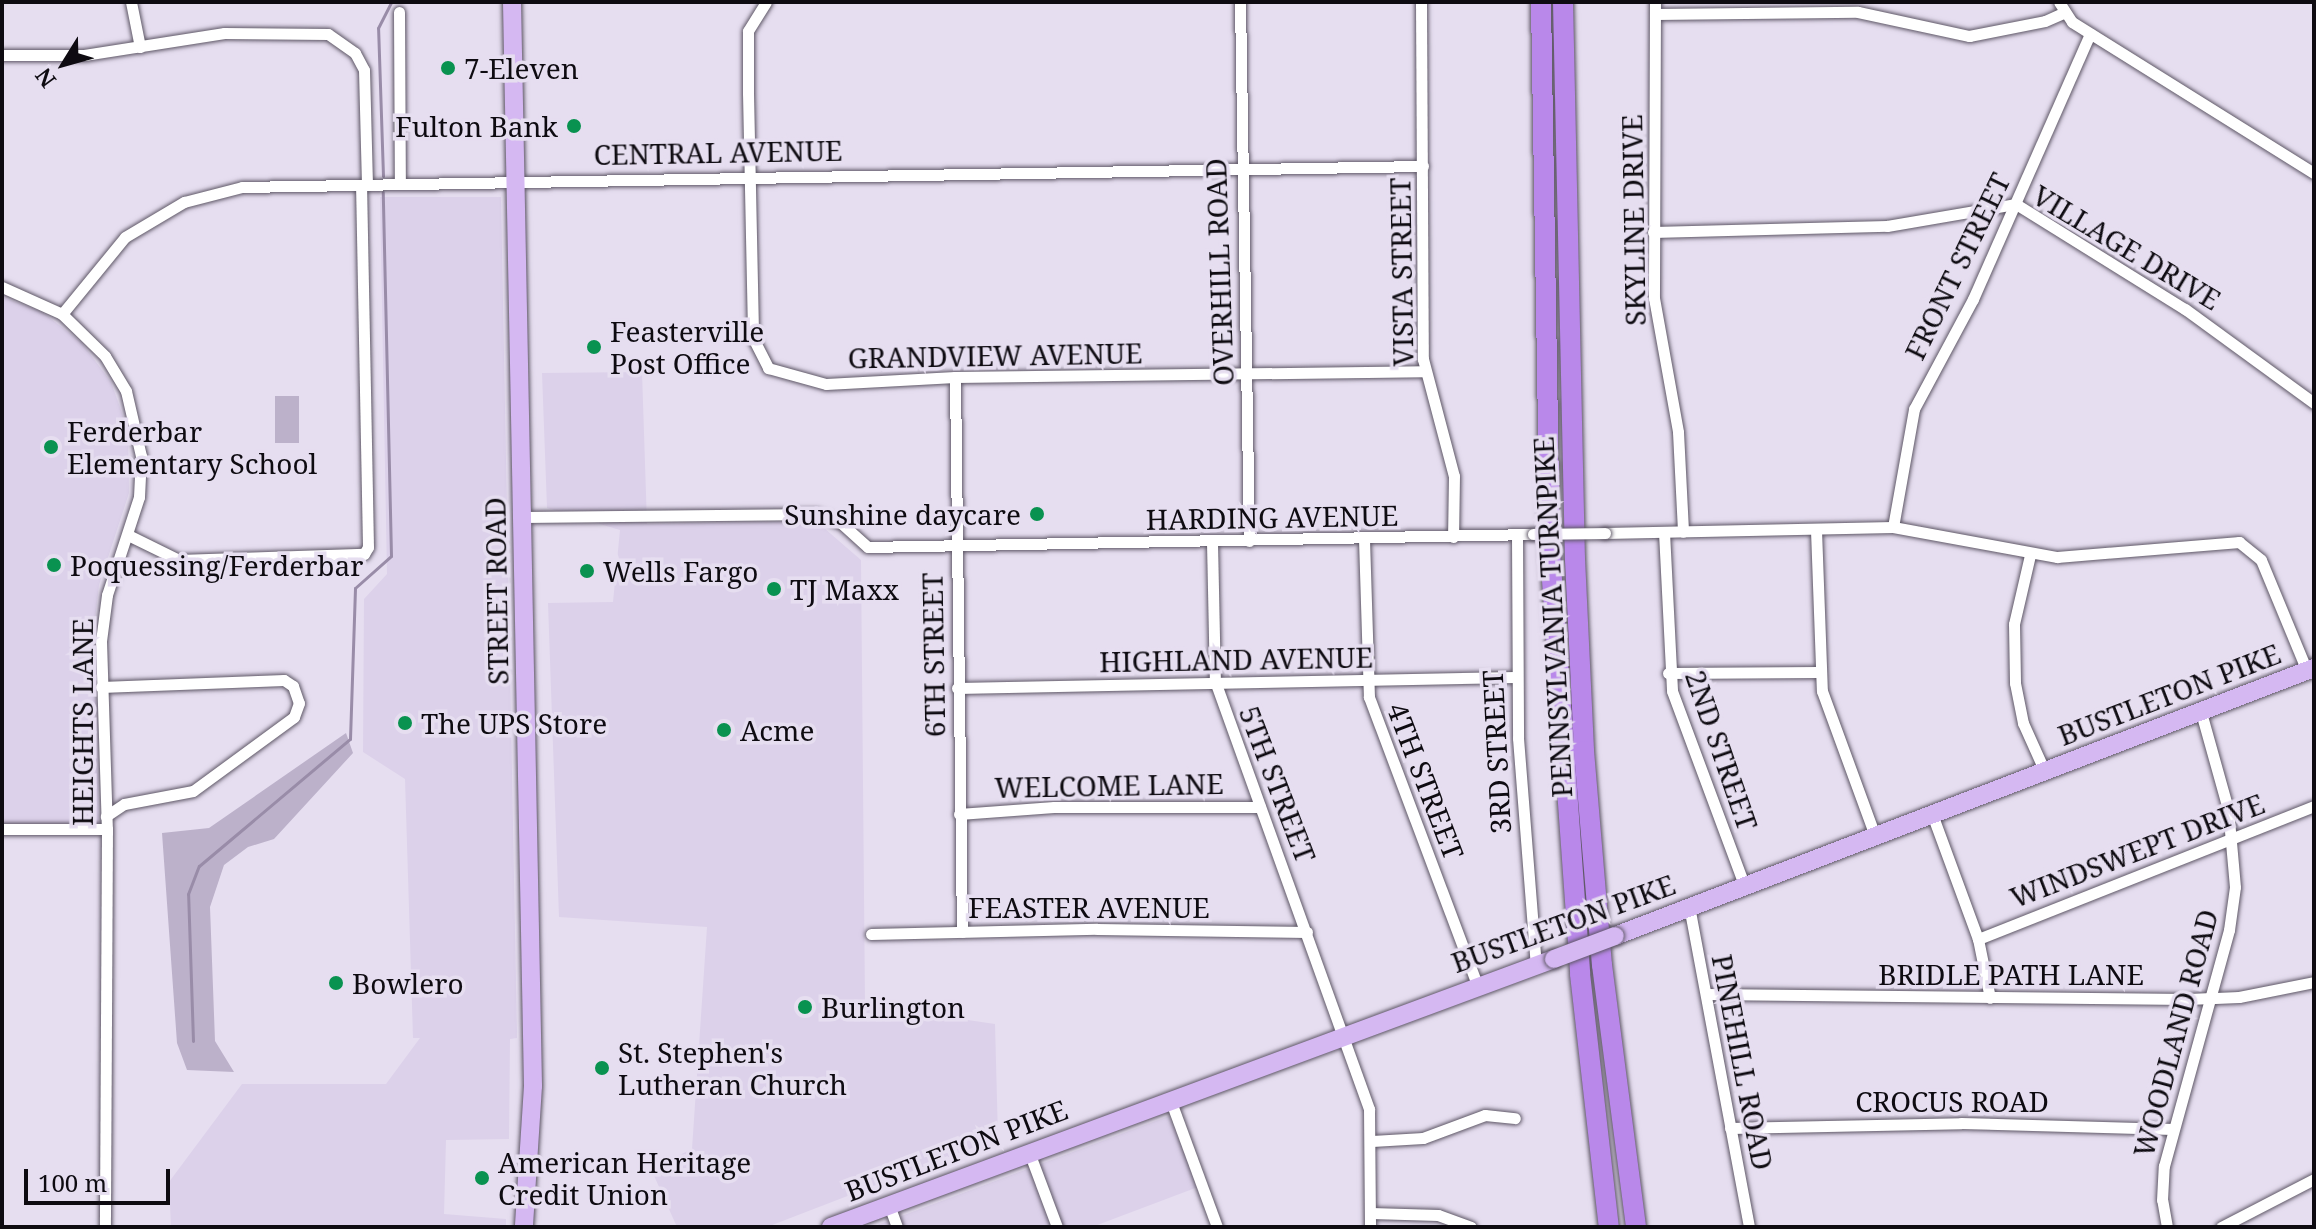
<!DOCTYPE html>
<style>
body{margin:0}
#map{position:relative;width:2316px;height:1229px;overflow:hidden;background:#e6def0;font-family:"Noto Serif",serif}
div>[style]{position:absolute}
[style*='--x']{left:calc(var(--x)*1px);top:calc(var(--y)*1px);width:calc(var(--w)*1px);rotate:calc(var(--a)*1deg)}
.built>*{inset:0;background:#dcd1ea}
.green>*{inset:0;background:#bcb1ca;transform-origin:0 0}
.stream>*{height:3px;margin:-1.5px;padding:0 1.5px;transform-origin:1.5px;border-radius:1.5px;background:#998ca8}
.roads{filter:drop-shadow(0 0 2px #5e5766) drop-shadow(0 0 2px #5e5766)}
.street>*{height:11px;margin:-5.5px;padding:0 5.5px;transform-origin:5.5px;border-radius:5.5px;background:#fff}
.primary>*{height:18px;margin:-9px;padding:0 9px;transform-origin:9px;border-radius:9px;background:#d5b8f2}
.highway>*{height:20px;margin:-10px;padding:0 10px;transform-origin:10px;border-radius:10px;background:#b988ea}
.bridges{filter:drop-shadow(0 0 2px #5e5766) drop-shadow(0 0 2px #5e5766)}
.street-bridge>*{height:11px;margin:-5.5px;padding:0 5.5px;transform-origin:5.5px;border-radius:5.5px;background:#fff}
.primary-bridge>*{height:18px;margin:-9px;padding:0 9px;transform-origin:9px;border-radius:9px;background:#d5b8f2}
.dots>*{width:22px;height:22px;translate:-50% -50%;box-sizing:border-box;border:4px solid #e6def0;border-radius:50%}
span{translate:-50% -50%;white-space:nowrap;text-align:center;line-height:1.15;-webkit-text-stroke:7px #e6def0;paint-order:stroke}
.poi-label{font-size:28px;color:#0e0b11}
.left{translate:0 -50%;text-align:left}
.right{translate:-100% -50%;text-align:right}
.street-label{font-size:28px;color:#0e0b11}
.frame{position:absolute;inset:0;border:4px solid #0e0b11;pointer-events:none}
.north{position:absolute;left:24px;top:24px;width:80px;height:80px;-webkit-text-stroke:6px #e6def0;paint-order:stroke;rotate:233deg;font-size:22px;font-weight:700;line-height:32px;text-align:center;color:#0e0b11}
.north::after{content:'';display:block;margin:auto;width:28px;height:36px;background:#0e0b11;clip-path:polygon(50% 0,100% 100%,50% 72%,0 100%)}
.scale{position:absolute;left:24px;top:1169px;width:146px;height:36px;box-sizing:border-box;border:4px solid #0e0b11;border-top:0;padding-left:10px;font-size:24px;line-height:28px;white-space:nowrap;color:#0e0b11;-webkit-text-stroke:6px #e6def0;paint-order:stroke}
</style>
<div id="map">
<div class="built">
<i style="clip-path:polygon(380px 197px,501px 197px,517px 1038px,510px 1039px,509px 1139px,446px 1140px,444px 1214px,506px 1219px,506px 1227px,171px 1227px,169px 1182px,242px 1084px,386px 1084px,420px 1038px,413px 1038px,405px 779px,363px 752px,364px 599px,387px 574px)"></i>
<i style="clip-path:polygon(2px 297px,42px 312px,81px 342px,111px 382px,128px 430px,129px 493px,99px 585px,94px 628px,99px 825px,2px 825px)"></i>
<i style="clip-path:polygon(642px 372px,647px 524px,816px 521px,861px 560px,865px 1005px,995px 1024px,998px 1138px,767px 1227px,677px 1227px,651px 1169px,692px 1149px,707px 927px,559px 917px,548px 603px,613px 602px,620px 530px,547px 508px,542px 373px)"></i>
<i style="clip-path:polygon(1169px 1116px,1198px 1187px,1092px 1227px,872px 1227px)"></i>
</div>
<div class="green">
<i style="left:275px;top:396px;width:24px;height:47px"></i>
<i style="clip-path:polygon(346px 733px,353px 753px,274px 839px,248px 847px,224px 865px,210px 907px,215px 1041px,234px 1072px,187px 1070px,177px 1043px,162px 833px,209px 828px)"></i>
</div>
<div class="stream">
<i style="--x:383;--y:176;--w:148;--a:-91.9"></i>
<i style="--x:378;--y:28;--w:29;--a:-63"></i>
<i style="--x:193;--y:1041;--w:147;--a:-91.9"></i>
<i style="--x:188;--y:894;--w:30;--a:-69"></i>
<i style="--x:199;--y:866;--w:197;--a:-40.1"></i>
<i style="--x:350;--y:739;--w:151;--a:-88.1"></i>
<i style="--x:355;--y:588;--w:48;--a:-41.6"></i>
<i style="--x:391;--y:556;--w:364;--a:-91.3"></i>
</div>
<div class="roads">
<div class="street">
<i style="--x:131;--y:2;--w:46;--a:78.7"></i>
<i style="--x:766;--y:2;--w:34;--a:122"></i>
<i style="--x:748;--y:31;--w:62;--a:90"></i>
<i style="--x:748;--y:93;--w:245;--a:88.8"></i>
<i style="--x:753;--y:338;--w:34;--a:63"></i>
<i style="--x:768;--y:368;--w:60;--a:15.4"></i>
<i style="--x:826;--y:384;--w:129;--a:-3.1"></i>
<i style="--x:955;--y:377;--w:469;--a:-0.7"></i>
<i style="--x:1240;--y:2;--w:539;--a:89.04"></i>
<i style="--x:1421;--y:2;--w:357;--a:89.7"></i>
<i style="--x:1423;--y:359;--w:121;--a:75.2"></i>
<i style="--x:1454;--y:476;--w:61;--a:90.9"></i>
<i style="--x:1655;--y:2;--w:296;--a:90.2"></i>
<i style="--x:1654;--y:298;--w:136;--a:79.8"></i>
<i style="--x:1678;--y:432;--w:100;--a:87.1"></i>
<i style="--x:2059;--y:2;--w:24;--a:57"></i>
<i style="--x:2072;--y:22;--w:285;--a:32"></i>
<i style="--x:399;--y:12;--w:172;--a:89.7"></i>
<i style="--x:1655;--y:14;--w:203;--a:-0.6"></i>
<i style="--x:1858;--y:12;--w:114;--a:12.2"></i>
<i style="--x:1969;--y:36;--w:77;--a:-11.2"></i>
<i style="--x:2045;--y:21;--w:20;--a:-24"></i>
<i style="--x:2;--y:55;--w:82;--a:0"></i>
<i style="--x:84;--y:55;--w:142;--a:-8.9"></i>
<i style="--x:224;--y:33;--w:104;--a:0.6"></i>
<i style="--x:328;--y:34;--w:33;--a:35"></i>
<i style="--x:355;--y:53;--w:19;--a:62"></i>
<i style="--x:364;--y:70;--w:115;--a:88.5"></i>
<i style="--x:1653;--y:232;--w:234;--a:-1.5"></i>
<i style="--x:1887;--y:226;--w:131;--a:-9.7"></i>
<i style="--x:2016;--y:204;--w:199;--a:31.9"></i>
<i style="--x:2185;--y:309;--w:160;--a:36.1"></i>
<i style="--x:2;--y:287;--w:66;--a:24.2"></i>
<i style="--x:62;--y:314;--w:60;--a:44.3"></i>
<i style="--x:105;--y:356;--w:41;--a:59"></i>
<i style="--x:126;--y:391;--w:67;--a:77"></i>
<i style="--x:141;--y:456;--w:41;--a:92.8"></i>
<i style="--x:139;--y:497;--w:103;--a:108.1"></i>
<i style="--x:107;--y:595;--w:46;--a:97.4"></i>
<i style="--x:101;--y:641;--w:188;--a:88.2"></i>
<i style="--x:107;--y:829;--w:398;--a:90.3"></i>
<i style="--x:62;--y:314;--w:99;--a:-50.7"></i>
<i style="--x:125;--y:237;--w:69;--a:-30.7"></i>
<i style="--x:184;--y:202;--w:60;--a:-14.5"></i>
<i style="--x:242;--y:187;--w:1181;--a:-1.02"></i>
<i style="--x:955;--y:377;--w:555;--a:89.28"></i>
<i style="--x:523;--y:517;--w:293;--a:-0.6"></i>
<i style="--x:816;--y:514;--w:27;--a:20"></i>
<i style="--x:841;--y:523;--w:36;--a:42"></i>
<i style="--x:868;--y:547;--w:665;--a:-1.12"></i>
<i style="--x:1893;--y:527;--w:120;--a:-79.9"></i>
<i style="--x:1914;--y:409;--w:125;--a:-61.8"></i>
<i style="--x:1973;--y:299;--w:290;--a:-66.2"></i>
<i style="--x:1816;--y:530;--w:161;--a:87.9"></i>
<i style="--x:1822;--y:691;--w:154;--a:69.9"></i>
<i style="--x:1664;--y:532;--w:159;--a:87.1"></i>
<i style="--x:1672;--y:691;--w:207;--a:69.6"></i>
<i style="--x:1605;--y:533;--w:288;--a:-1.2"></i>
<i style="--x:1893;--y:527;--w:167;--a:10.4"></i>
<i style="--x:2057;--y:557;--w:183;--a:-4.7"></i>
<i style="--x:2239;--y:542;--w:28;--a:39"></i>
<i style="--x:2261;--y:560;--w:120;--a:67.5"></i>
<i style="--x:128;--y:535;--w:57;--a:26.1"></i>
<i style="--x:179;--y:560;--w:185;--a:-1.9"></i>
<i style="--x:364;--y:554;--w:8;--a:-60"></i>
<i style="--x:368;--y:547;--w:362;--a:-91.1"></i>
<i style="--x:1517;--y:535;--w:203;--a:89.7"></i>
<i style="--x:1518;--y:738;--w:229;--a:85.5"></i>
<i style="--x:1364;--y:539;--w:158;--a:88.2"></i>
<i style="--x:1369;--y:697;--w:308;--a:69.4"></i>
<i style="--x:1212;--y:542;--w:139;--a:88.8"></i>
<i style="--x:1215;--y:681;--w:455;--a:70.2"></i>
<i style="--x:1369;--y:1109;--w:118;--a:89.5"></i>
<i style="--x:2030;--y:555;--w:71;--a:103.1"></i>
<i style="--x:2014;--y:624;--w:59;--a:89"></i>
<i style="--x:2015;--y:683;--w:41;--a:78.7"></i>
<i style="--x:2023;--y:723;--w:54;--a:65.8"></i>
<i style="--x:1668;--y:673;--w:151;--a:-0.4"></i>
<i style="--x:101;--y:687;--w:183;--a:-2.2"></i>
<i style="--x:284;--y:680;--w:11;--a:34"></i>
<i style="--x:293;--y:686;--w:18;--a:71"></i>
<i style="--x:299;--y:703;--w:15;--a:110"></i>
<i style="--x:294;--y:717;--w:125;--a:143.8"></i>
<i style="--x:193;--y:791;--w:70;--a:169.3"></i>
<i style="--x:124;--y:804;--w:22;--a:146"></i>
<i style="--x:957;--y:688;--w:558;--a:-1.13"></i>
<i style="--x:959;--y:814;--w:95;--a:-4.2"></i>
<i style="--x:1054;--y:807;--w:206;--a:0"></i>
<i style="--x:1932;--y:814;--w:133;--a:69.8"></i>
<i style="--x:1978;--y:939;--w:60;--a:78.5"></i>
<i style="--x:2;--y:829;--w:105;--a:0"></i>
<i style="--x:1689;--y:906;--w:327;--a:79.4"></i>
<i style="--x:871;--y:934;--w:226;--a:-1.3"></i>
<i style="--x:1097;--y:929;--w:210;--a:0.8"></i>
<i style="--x:1978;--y:939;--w:361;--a:-21.6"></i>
<i style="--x:1706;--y:994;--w:482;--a:0.6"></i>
<i style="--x:2188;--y:999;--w:51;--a:-2.2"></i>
<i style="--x:2239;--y:997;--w:76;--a:-11.3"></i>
<i style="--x:1170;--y:1099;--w:136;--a:69.8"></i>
<i style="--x:1730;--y:1128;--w:231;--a:-1.2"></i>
<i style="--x:1961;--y:1123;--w:212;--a:1.6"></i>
<i style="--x:1372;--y:1141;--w:51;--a:-3.4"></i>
<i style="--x:1423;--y:1138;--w:66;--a:-20.4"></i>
<i style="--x:1485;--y:1115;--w:30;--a:6"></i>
<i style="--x:1029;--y:1152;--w:80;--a:69.5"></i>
<i style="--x:889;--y:1205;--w:23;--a:70"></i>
<i style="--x:1371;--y:1213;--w:67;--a:1.7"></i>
<i style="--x:1438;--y:1215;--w:35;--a:20"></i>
<i style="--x:2167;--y:1227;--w:27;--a:-100"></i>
<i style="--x:2162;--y:1200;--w:34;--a:-87"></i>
<i style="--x:2164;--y:1166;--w:245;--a:-74.6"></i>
<i style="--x:2229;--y:930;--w:43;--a:-82.1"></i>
<i style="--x:2235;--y:887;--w:78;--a:-95.1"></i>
<i style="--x:2228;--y:809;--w:101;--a:-105.6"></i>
<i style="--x:2221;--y:1227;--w:105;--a:-27.3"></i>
</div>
<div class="primary">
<i style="--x:512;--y:2;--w:1084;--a:88.89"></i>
<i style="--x:533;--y:1086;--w:141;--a:93.7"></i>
<i style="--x:1615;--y:936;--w:749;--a:-20.98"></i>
<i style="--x:831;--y:1227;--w:771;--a:-20.34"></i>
</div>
<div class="highway">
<i style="--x:1541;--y:2;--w:550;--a:89.06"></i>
<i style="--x:1550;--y:552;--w:423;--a:85.9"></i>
<i style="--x:1580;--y:974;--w:255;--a:83.5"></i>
<i style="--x:1563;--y:2;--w:557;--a:88.77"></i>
<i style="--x:1575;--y:559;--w:192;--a:87.3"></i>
<i style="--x:1584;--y:751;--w:215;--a:85.2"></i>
<i style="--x:1602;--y:965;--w:264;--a:82.6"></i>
</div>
</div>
<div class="bridges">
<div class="street-bridge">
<i style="--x:1533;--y:534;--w:72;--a:-0.8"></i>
</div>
<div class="primary-bridge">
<i style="--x:1554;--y:959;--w:65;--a:-20.7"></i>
</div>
</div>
<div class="dots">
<i style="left:448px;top:68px;background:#099250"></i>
<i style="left:574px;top:126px;background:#099250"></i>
<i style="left:594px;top:347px;background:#099250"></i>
<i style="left:51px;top:447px;background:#099250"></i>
<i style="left:1037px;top:514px;background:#099250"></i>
<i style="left:54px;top:565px;background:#099250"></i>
<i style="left:587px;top:571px;background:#099250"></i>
<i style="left:774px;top:589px;background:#099250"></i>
<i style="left:405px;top:723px;background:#099250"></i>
<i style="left:724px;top:730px;background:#099250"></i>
<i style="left:336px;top:983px;background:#099250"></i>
<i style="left:805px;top:1007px;background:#099250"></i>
<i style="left:602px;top:1068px;background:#099250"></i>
<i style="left:482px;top:1178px;background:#099250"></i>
</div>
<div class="poi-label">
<span class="left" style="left:464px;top:68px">7-Eleven</span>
<span class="right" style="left:558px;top:126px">Fulton Bank</span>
<span class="left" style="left:610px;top:347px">Feasterville<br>Post Office</span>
<span class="left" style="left:67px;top:447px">Ferderbar<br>Elementary School</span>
<span class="right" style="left:1021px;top:514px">Sunshine daycare</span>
<span class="left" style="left:70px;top:565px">Poquessing/Ferderbar</span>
<span class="left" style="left:603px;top:571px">Wells Fargo</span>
<span class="left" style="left:790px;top:589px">TJ Maxx</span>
<span class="left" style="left:421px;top:723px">The UPS Store</span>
<span class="left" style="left:740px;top:730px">Acme</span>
<span class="left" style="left:352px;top:983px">Bowlero</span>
<span class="left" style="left:821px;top:1007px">Burlington</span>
<span class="left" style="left:618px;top:1068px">St. Stephen's<br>Lutheran Church</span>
<span class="left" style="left:498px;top:1178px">American Heritage<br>Credit Union</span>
</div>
<div class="street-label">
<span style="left:718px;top:152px;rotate:-1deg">CENTRAL AVENUE</span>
<span style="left:1633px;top:220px;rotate:-91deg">SKYLINE DRIVE</span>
<span style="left:2127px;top:247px;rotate:31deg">VILLAGE DRIVE</span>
<span style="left:1957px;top:266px;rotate:-64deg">FRONT STREET</span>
<span style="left:1219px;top:272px;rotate:-92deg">OVERHILL ROAD</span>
<span style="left:1401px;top:272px;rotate:-91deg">VISTA STREET</span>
<span style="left:995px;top:355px;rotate:-1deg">GRANDVIEW AVENUE</span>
<span style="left:1272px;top:517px;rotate:-1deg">HARDING AVENUE</span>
<span style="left:496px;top:591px;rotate:-91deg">STREET ROAD</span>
<span style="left:1552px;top:617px;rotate:-93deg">PENNSYLVANIA TURNPIKE</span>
<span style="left:933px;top:655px;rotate:-91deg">6TH STREET</span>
<span style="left:1236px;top:659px;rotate:-1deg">HIGHLAND AVENUE</span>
<span style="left:2169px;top:694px;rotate:-21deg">BUSTLETON PIKE</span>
<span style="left:82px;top:722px;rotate:-90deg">HEIGHTS LANE</span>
<span style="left:1722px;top:750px;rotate:71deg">2ND STREET</span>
<span style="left:1496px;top:752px;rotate:-93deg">3RD STREET</span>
<span style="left:1426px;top:781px;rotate:69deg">4TH STREET</span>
<span style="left:1278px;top:784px;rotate:69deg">5TH STREET</span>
<span style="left:1109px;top:785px;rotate:-1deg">WELCOME LANE</span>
<span style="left:2137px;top:850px;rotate:-21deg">WINDSWEPT DRIVE</span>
<span style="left:1089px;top:907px">FEASTER AVENUE</span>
<span style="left:1563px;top:923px;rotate:-20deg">BUSTLETON PIKE</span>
<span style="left:2011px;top:974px">BRIDLE PATH LANE</span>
<span style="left:2175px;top:1033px;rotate:-75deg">WOODLAND ROAD</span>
<span style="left:1743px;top:1062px;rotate:79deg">PINEHILL ROAD</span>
<span style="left:1952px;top:1101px">CROCUS ROAD</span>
<span style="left:956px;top:1150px;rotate:-21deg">BUSTLETON PIKE</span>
</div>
<div class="frame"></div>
<div class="north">N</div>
<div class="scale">100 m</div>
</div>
